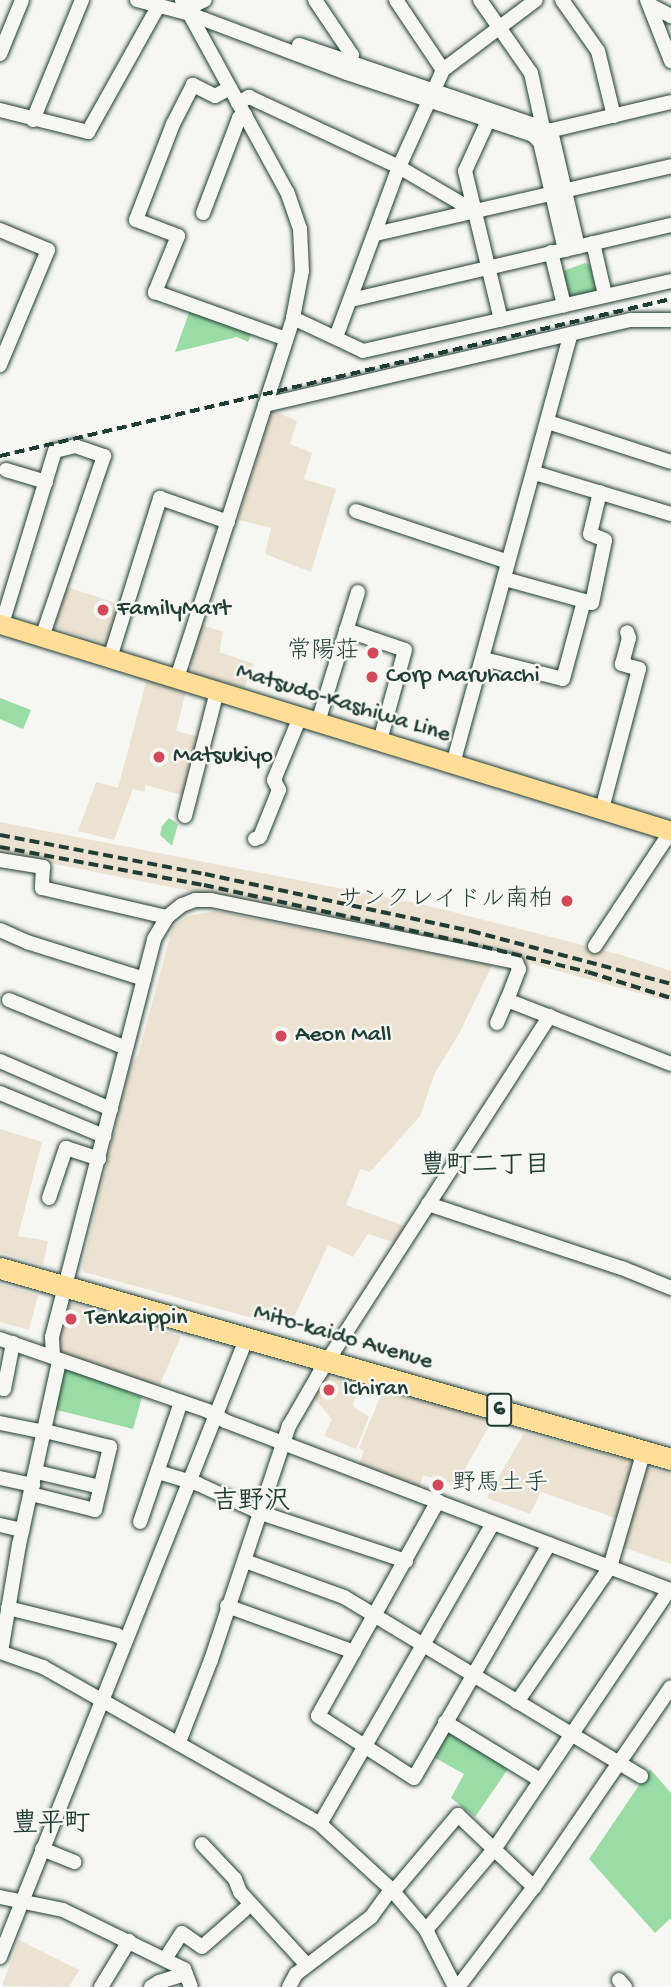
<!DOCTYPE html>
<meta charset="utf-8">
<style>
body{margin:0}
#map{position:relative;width:671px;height:1987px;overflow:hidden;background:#f6f6f2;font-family:"Gochi Hand","Klee One",sans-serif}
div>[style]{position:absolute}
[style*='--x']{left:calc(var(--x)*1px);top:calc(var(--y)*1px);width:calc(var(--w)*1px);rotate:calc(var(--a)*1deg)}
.built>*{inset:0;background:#ece2d2;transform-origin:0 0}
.green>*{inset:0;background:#9adca6}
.roads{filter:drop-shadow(0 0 2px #1f3d34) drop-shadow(0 0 2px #1f3d34)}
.minor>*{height:14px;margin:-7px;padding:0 7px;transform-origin:7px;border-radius:7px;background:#f6f6f2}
.major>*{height:19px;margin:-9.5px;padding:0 9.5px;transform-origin:9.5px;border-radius:9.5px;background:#fedd96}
.highway>*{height:21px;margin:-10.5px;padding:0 10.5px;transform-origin:10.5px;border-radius:10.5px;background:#fedd96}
.rail>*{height:3.5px;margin-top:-1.75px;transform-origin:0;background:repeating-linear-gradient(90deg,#1f3d34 0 10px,transparent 0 15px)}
.dots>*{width:19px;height:19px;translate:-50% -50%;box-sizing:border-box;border:4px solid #f6f6f2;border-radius:50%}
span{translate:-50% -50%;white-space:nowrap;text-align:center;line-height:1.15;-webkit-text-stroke:5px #f6f6f2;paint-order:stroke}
.shield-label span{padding:2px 5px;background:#f6f6f2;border:2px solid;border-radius:5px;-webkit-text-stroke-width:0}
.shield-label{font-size:23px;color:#1f3d34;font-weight:700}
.poi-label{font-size:24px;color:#1f3d34}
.left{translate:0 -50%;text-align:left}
.right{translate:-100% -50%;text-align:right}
.street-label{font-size:24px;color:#1f3d34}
.neighbourhood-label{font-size:26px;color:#1f3d34;font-weight:700}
</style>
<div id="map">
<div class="built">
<i style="clip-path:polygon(272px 410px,297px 421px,290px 444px,312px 453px,304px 479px,336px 489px,311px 572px,265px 554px,271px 528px,238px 520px)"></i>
<i style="left:67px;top:587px;width:58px;height:42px;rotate:18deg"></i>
<i style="clip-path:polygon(202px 625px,223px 632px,219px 652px,254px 664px,244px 688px,194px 674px,190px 663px)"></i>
<i style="clip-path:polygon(148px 675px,187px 687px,176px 731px,199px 737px,185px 796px,146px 785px,144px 792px,133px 789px,114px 840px,78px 831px,96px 782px,118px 788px)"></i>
<i style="clip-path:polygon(0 822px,425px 905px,622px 955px,671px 971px,671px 1002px,471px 947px,0 853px)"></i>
<i style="clip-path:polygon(215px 911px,492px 965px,460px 1032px,435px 1073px,420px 1116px,370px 1172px,360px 1169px,346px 1205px,405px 1226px,396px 1243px,368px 1234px,353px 1257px,328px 1245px,289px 1328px,84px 1272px,82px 1267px,130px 1066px,138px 1055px,173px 926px,188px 916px)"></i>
<i style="clip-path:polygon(0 1129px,42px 1142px,18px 1236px,48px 1241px,43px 1265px,0 1252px)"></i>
<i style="clip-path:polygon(0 1284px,38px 1295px,29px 1330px,0 1322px)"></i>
<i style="clip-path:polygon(65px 1301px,181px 1336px,156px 1393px,54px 1356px)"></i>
<i style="clip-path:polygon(321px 1375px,359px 1384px,353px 1406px,369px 1417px,356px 1449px,324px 1436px,332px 1419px,314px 1398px)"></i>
<i style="clip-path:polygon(383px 1390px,494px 1417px,456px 1485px,423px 1475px,419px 1490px,358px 1468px,364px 1451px,359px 1448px)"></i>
<i style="clip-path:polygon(524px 1433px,634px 1461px,618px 1519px,541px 1492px,530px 1514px,487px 1498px)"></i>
<i style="clip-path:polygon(645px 1467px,671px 1474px,671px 1564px,622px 1547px)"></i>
<i style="clip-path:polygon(19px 1940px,79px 1970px,69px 1987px,2px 1986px)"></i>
</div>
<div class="green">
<i style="clip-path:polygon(585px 263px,590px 265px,597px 294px,569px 301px,563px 271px)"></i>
<i style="clip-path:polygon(190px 310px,249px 330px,251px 335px,248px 342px,237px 337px,175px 352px)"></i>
<i style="clip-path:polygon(0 698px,31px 710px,23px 729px,0 719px)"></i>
<i style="clip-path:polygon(169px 818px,178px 824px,172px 846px,160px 835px,162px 826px)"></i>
<i style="clip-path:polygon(67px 1367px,142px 1397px,133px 1429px,53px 1409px,60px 1372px)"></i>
<i style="clip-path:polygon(449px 1729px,510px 1766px,475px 1817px,451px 1798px,464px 1774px,430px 1755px)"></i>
<i style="clip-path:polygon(650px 1769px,671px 1793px,671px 1918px,655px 1933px,589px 1859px)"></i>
</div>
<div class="roads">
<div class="minor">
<i style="--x:137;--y:0;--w:55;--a:14.8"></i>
<i style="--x:190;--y:14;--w:168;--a:20.6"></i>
<i style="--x:347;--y:73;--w:196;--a:18.4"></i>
<i style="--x:533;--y:135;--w:10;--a:45"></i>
<i style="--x:540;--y:142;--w:111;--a:77"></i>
<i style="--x:315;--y:0;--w:66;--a:56.1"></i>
<i style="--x:352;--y:55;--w:17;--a:107"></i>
<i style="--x:396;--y:0;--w:84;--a:56.1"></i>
<i style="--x:480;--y:0;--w:89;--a:55.1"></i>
<i style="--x:531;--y:73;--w:56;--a:77.7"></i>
<i style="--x:562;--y:0;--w:62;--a:54.8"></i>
<i style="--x:598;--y:51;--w:67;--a:76.2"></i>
<i style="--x:647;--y:0;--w:66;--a:68.5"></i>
<i style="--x:650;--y:5;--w:24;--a:28"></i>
<i style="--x:193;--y:6;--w:13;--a:-27"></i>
<i style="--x:299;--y:45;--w:266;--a:18.8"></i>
<i style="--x:551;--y:131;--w:119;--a:76.9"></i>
<i style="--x:0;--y:54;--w:58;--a:-67.8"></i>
<i style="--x:230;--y:88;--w:17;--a:152"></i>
<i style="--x:215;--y:96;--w:25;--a:-153"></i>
<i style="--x:193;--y:85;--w:44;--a:117.1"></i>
<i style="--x:173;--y:124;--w:103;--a:111.1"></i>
<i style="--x:136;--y:220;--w:45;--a:20.9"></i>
<i style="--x:178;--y:236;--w:61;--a:112.3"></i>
<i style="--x:155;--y:292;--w:139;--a:19.7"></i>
<i style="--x:238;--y:103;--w:13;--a:-29"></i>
<i style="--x:249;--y:97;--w:166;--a:25"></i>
<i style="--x:399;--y:167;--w:87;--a:30.4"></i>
<i style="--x:0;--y:110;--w:91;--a:14"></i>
<i style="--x:88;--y:132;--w:145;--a:-60.8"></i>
<i style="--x:492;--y:112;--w:65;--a:114.6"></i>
<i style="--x:465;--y:171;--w:153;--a:76.4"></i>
<i style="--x:33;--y:120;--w:130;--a:-67.8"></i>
<i style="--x:544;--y:132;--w:130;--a:-13.3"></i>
<i style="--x:203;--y:213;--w:102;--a:-69.2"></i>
<i style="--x:239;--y:118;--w:7;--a:-27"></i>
<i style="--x:0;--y:230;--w:52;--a:22.6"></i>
<i style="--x:48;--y:250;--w:125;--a:112.7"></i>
<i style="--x:375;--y:234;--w:304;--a:-12.9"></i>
<i style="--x:593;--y:243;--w:53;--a:77"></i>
<i style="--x:551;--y:252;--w:55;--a:76.2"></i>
<i style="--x:351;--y:300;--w:329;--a:-13.2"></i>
<i style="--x:293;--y:318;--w:77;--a:25.2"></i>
<i style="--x:363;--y:351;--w:316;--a:-12.8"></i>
<i style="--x:336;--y:337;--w:181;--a:-69.7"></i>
<i style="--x:399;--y:167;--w:107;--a:-65.6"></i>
<i style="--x:443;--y:70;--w:116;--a:-37"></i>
<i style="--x:265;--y:405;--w:376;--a:-13.1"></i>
<i style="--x:631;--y:320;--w:40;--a:0"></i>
<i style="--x:548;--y:422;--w:129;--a:18"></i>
<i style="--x:6;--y:470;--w:42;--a:16.7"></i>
<i style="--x:535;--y:473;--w:142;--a:16.8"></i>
<i style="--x:356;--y:511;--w:160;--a:18.5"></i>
<i style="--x:505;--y:579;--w:90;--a:15.4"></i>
<i style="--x:592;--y:603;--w:64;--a:-78.3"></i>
<i style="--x:605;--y:540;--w:16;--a:-158"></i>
<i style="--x:590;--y:534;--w:43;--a:-76.6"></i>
<i style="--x:2;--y:624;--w:181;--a:-73"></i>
<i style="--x:55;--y:451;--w:21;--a:-14"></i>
<i style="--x:75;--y:446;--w:31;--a:19"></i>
<i style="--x:104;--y:456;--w:191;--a:108.9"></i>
<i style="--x:346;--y:630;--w:62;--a:18.7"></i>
<i style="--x:405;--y:650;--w:94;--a:105.4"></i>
<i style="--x:110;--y:658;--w:168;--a:-72.6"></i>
<i style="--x:160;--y:498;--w:72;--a:19.4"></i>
<i style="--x:484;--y:659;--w:81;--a:14.2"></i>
<i style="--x:563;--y:679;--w:81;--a:-74.9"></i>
<i style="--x:177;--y:678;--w:378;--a:-72.1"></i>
<i style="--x:293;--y:318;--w:48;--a:-79.2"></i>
<i style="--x:302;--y:271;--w:42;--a:-92.7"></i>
<i style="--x:300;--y:229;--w:39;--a:-109"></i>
<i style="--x:287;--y:192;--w:219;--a:-118.7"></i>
<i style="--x:318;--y:722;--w:136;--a:-72.9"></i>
<i style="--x:453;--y:764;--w:446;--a:-74.7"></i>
<i style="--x:602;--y:809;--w:145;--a:-75.2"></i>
<i style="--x:639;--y:669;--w:18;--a:-164"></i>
<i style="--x:622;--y:664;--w:27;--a:-75"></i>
<i style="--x:629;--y:638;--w:6;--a:-108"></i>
<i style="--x:185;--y:816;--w:129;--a:-75.6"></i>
<i style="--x:255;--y:839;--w:5;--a:-22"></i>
<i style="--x:260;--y:837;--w:51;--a:-68"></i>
<i style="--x:279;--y:790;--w:11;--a:-117"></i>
<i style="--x:274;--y:780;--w:68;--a:-67.6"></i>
<i style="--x:0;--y:860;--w:44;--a:9.2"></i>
<i style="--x:43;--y:867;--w:21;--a:93"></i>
<i style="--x:42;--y:888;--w:128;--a:13.1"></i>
<i style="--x:0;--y:930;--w:30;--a:24"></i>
<i style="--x:27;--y:942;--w:123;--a:17.5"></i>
<i style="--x:595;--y:946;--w:138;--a:-56.5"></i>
<i style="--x:9;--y:1000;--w:126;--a:22.3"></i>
<i style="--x:497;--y:1023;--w:25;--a:-67"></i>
<i style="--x:0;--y:1061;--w:121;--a:23.4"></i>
<i style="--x:0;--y:1093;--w:113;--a:22.5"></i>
<i style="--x:49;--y:1198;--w:53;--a:-71.2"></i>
<i style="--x:66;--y:1148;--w:35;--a:18"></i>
<i style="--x:428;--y:1204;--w:204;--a:18.3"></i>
<i style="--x:622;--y:1268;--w:53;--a:22.2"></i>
<i style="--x:0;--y:1339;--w:220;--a:19.1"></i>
<i style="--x:208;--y:1411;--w:20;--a:30"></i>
<i style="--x:225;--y:1421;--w:477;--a:20.8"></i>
<i style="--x:53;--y:1356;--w:19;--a:-93"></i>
<i style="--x:52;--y:1337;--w:411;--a:-75.6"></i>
<i style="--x:154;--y:939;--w:26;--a:-59"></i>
<i style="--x:167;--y:917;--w:19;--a:-39"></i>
<i style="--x:182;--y:905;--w:14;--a:-21"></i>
<i style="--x:195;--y:900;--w:16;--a:0"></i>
<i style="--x:211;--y:900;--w:311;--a:11.5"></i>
<i style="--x:516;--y:962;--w:8;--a:67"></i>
<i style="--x:519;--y:969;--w:33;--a:111"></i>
<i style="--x:507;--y:1000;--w:176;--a:21.3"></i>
<i style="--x:0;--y:1388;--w:4;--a:14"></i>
<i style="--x:4;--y:1389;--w:47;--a:-78.9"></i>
<i style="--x:0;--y:1423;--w:46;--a:11.3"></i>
<i style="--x:37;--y:1472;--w:65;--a:13.4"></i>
<i style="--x:158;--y:1472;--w:42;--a:16.7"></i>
<i style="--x:198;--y:1484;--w:69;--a:24.7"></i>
<i style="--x:261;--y:1513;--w:153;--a:18.3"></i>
<i style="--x:0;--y:1478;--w:34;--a:12"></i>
<i style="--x:31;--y:1494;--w:66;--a:14"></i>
<i style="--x:95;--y:1510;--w:65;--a:-76.6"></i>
<i style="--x:110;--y:1447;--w:67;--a:-166.2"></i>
<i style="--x:438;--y:1501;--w:246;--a:119.2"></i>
<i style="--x:318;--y:1716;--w:114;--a:32.9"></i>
<i style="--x:414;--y:1778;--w:270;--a:-60"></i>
<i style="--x:140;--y:1522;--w:127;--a:-71.1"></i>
<i style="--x:0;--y:1525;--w:23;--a:13"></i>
<i style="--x:245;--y:1561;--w:105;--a:20"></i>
<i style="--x:344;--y:1597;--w:347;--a:31.1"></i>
<i style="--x:227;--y:1606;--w:135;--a:19.9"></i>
<i style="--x:8;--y:1608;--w:112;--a:13.9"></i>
<i style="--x:117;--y:1635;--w:9;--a:36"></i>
<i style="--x:0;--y:1652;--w:46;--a:19.2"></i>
<i style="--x:43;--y:1667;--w:318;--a:29.5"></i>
<i style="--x:320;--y:1824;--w:96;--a:42.5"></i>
<i style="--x:391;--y:1889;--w:54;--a:49.5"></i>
<i style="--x:426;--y:1930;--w:64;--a:63"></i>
<i style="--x:1;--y:1652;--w:109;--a:-80.5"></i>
<i style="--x:19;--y:1545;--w:188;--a:-77.7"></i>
<i style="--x:517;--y:1702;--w:164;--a:-55.4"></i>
<i style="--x:610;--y:1567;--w:121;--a:-73.7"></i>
<i style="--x:445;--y:1722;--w:111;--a:31.4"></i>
<i style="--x:179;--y:1742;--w:88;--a:-68.7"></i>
<i style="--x:211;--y:1660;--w:247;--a:-71.6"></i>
<i style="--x:289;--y:1426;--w:60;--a:-60"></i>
<i style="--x:319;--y:1374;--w:426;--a:-57.2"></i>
<i style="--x:320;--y:1824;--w:347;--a:-60.1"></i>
<i style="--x:202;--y:1844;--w:48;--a:46.7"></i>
<i style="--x:235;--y:1879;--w:14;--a:69"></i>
<i style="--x:240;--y:1892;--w:99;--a:47.5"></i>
<i style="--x:42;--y:1849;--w:35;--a:22"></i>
<i style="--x:393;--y:1892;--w:101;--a:-49.8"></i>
<i style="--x:458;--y:1815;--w:105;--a:43.5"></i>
<i style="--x:0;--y:1897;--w:64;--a:11.7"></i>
<i style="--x:63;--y:1910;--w:135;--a:26"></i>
<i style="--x:184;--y:1969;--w:19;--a:69"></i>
<i style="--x:426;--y:1930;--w:107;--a:-49.9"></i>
<i style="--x:495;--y:1848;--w:311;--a:-56"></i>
<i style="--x:0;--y:1957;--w:667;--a:-68.28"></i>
<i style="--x:165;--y:1959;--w:31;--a:-57"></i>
<i style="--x:182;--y:1933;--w:24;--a:35"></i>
<i style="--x:202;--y:1947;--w:65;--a:-41.3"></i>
<i style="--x:619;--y:1980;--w:9;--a:49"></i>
<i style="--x:101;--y:1987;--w:54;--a:-58.7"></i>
<i style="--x:151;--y:1987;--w:9;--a:-32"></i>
<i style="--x:159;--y:1982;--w:28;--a:-17"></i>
<i style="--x:289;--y:1987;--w:15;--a:-62"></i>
<i style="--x:296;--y:1974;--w:94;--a:-37.2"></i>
<i style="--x:371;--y:1917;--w:34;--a:-54"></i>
<i style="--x:458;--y:1987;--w:126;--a:-52.8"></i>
<i style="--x:534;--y:1887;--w:242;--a:-55.6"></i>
</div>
<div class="major">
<i style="--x:0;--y:624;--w:702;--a:17.14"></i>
</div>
<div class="highway">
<i style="--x:0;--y:1268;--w:698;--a:15.89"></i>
</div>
</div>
<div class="rail">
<i style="--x:0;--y:456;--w:689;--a:-13.17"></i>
<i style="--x:0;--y:835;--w:209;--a:10.8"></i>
<i style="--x:205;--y:874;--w:272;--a:12.1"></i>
<i style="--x:471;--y:931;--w:207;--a:14.8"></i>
<i style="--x:0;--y:847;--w:208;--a:10.6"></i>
<i style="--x:204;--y:885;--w:270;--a:12.4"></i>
<i style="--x:468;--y:943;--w:123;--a:13.6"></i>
<i style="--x:588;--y:972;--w:87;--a:17.4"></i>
</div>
<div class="dots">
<i style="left:103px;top:610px;background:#d1495b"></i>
<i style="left:373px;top:653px;background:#d1495b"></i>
<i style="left:372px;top:677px;background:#d1495b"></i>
<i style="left:159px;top:757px;background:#d1495b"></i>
<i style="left:567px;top:901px;background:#d1495b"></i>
<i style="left:281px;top:1036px;background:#d1495b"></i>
<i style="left:71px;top:1319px;background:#d1495b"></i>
<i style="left:329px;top:1390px;background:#d1495b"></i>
<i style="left:438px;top:1485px;background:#d1495b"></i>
</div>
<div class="shield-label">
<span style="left:499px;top:1410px">6</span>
</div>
<div class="poi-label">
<span class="left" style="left:117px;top:610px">FamilyMart</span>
<span class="right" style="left:359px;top:653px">常陽荘</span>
<span class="left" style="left:386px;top:677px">Corp Maruhachi</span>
<span class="left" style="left:173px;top:757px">Matsukiyo</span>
<span class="right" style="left:553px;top:901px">サンクレイドル南柏</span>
<span class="left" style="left:295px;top:1036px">Aeon Mall</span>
<span class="left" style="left:85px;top:1319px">Tenkaippin</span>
<span class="left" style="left:343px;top:1390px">Ichiran</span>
<span class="left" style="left:452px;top:1485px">野馬土手</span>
</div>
<div class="street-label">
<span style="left:343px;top:704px;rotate:17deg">Matsudo-Kashiwa Line</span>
<span style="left:343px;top:1338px;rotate:16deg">Mito-kaido Avenue</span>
</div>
<div class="neighbourhood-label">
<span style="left:485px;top:1168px">豊町二丁目</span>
<span style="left:251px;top:1504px">吉野沢</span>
<span style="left:51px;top:1826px">豊平町</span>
</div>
</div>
